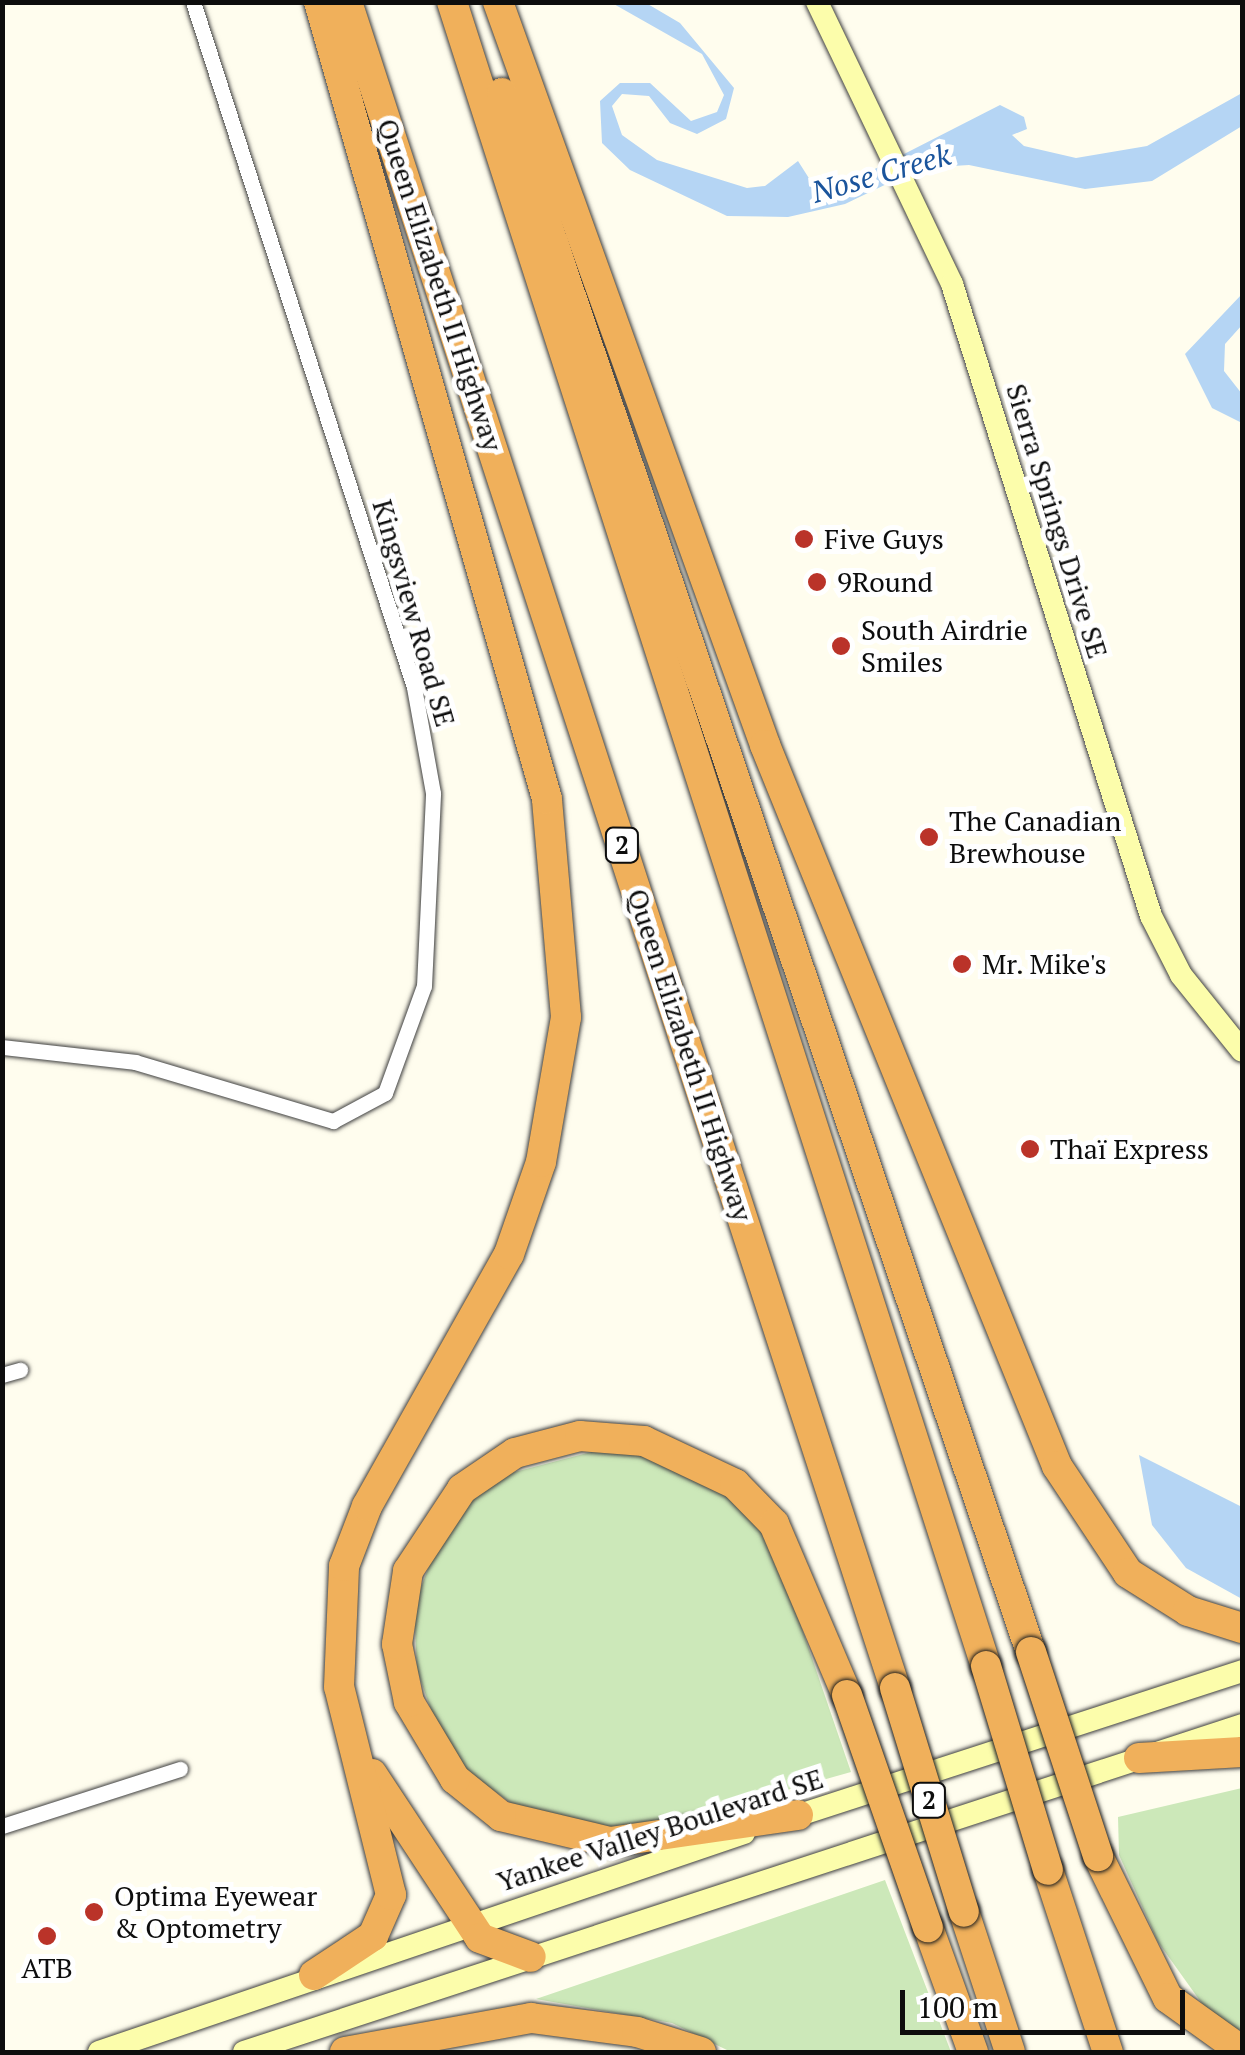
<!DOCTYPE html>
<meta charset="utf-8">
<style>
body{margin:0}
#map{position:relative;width:1245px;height:2055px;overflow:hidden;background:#fffdee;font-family:"PT Serif",serif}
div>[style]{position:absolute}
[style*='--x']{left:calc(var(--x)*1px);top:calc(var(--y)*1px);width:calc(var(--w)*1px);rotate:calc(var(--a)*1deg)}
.green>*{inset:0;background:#cce8b9}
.water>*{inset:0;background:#b5d5f4}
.roads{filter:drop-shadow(0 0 2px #404040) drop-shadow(0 0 2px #404040)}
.street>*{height:15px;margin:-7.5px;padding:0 7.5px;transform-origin:7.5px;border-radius:7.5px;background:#fff}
.secondary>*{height:22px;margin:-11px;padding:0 11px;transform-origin:11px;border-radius:11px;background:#fcfdab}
.highway>*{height:30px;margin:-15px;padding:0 15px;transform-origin:15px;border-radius:15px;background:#f0b05b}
.bridges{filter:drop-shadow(0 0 2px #1e1e1e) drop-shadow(0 0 2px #1e1e1e)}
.highway-bridge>*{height:30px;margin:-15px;padding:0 15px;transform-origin:15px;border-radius:15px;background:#f0b05b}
.dots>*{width:28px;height:28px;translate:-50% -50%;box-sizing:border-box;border:5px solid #fff;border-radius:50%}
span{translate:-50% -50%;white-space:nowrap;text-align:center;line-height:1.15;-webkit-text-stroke:10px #fff;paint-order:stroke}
.shield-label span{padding:2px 8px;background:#fff;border:2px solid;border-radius:8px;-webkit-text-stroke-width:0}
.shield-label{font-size:25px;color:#0d0d0d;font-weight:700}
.street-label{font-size:28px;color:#0d0d0d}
.poi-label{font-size:28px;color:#0d0d0d}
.left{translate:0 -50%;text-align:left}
.water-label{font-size:30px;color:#1a549c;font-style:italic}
.frame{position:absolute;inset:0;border:5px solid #0d0d0d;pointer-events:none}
.scale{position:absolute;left:900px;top:1990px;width:285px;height:45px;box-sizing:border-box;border:5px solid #0d0d0d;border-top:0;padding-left:12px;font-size:30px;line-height:35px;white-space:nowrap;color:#0d0d0d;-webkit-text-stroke:8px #fff;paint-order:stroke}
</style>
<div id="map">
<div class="green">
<i style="clip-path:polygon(614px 1446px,675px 1459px,743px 1506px,775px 1550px,851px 1772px,659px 1826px,589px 1829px,514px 1805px,469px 1773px,435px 1721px,417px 1670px,414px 1606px,431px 1561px,467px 1505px,503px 1475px)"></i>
<i style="clip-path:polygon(1242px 1788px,1242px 2031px,1213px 2019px,1158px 1942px,1119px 1855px,1118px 1817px)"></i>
<i style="clip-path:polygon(885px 1880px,951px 2052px,731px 2052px,672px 2023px,536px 1999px)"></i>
</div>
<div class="water">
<i style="clip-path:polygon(612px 3px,646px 3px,680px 23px,734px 88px,726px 119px,697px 134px,670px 123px,649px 96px,622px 94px,612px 106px,622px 135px,657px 160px,747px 188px,765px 186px,798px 161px,812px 183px,863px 175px,1000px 105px,1024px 117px,1027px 129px,1012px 135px,1024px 146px,1076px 158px,1147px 146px,1242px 93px,1242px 126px,1152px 181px,1085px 189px,969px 165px,920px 168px,845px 204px,788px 217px,727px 216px,630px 170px,602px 143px,600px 101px,620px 83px,650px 83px,691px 121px,717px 112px,724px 95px,702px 54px)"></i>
<i style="clip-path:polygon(1242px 294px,1242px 325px,1225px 344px,1224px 371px,1242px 394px,1242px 423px,1212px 408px,1185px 354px)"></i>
<i style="clip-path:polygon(1139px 1455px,1242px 1507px,1242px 1599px,1186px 1568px,1152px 1525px)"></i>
</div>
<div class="roads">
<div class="street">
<i style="--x:2;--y:1047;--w:134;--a:6.4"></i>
<i style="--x:135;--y:1062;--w:207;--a:16.6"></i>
<i style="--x:333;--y:1121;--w:59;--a:-28.3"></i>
<i style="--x:385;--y:1093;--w:114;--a:-70"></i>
<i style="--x:424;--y:986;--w:193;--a:-87.3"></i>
<i style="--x:433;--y:793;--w:108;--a:-100.2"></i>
<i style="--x:414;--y:687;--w:720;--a:-107.88"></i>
<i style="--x:2;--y:1375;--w:19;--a:-16"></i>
<i style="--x:2;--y:1826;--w:187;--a:-17.8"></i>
</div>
<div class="secondary">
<i style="--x:817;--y:2;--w:313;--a:64.4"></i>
<i style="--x:952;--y:284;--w:663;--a:72.52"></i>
<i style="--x:1151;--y:916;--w:66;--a:63"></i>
<i style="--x:1181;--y:975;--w:97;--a:51.2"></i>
<i style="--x:784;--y:1820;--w:482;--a:-18"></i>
<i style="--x:99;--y:2052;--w:681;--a:-18.75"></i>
<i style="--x:244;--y:2052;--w:1050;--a:-18.14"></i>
</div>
<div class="highway">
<i style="--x:347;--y:2;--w:1773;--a:71.99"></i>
<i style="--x:452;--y:2;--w:1748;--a:72.21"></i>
<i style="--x:498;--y:2;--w:790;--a:70.23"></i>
<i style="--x:765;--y:745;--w:778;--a:67.95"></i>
<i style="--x:1057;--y:1466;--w:128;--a:56.4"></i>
<i style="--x:1128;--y:1573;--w:71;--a:32.3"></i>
<i style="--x:1188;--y:1611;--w:57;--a:17.5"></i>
<i style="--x:502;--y:93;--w:1646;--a:71.26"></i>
<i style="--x:1139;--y:1758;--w:103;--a:-3.3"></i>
<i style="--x:372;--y:1774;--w:196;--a:56.6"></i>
<i style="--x:480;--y:1938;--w:54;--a:20.4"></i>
<i style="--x:798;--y:1815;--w:190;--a:171.8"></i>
<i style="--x:610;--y:1842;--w:112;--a:-166.6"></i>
<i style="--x:501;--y:1816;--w:59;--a:-141.2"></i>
<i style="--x:455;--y:1779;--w:90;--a:-120.9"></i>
<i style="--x:409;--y:1702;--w:59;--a:-101.7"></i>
<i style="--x:397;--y:1644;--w:74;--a:-81.4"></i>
<i style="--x:408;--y:1571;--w:98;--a:-56.6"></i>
<i style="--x:462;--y:1489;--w:64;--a:-34.2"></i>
<i style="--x:515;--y:1453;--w:67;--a:-14.7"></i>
<i style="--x:580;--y:1436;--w:64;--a:4.5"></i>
<i style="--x:644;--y:1441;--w:101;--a:25.3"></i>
<i style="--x:735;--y:1484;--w:56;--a:45.7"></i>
<i style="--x:774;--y:1524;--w:186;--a:66.9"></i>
<i style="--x:1098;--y:1856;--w:158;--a:63.8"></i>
<i style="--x:1168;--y:1998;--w:91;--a:35.6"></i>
<i style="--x:1048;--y:1870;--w:192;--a:71.8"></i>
<i style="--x:964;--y:1912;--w:147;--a:71.8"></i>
<i style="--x:928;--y:1927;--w:133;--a:70.2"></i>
<i style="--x:314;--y:1975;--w:71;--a:-33.5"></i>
<i style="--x:373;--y:1936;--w:45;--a:-66.3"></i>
<i style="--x:391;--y:1895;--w:214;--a:-104"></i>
<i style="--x:339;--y:1687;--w:121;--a:-87.6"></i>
<i style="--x:344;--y:1566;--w:64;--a:-69"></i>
<i style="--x:367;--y:1506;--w:289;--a:-60.6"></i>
<i style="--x:509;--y:1254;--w:97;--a:-70.8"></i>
<i style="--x:541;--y:1162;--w:147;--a:-80.2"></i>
<i style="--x:566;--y:1017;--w:219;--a:-95"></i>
<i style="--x:547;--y:799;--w:829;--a:-105.96"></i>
<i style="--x:345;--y:2052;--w:189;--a:-10.4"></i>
<i style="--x:531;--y:2018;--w:107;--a:7.5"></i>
<i style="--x:637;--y:2032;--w:67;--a:17.4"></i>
</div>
</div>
<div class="bridges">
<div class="highway-bridge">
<i style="--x:1031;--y:1652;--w:215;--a:71.8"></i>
<i style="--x:986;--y:1666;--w:213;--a:73.1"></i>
<i style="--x:895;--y:1688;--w:234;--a:72.9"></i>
<i style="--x:847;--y:1695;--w:246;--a:70.8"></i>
</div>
</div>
<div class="dots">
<i style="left:804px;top:539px;background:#ba3329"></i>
<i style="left:817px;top:582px;background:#ba3329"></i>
<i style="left:841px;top:646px;background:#ba3329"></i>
<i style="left:929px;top:837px;background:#ba3329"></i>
<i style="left:962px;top:964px;background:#ba3329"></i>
<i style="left:1030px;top:1149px;background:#ba3329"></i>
<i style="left:94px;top:1912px;background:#ba3329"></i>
<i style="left:47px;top:1936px;background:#ba3329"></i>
</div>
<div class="shield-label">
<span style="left:622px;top:845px">2</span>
<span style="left:929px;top:1800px">2</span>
</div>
<div class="street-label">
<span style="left:440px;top:285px;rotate:72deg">Queen Elizabeth II Highway</span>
<span style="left:1057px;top:521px;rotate:73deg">Sierra Springs Drive SE</span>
<span style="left:414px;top:613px;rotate:74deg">Kingsview Road SE</span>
<span style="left:690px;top:1055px;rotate:72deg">Queen Elizabeth II Highway</span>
<span style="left:660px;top:1830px;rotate:-18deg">Yankee Valley Boulevard SE</span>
</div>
<div class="poi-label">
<span class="left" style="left:824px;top:539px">Five Guys</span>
<span class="left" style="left:837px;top:582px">9Round</span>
<span class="left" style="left:861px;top:646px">South Airdrie<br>Smiles</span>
<span class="left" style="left:949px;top:837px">The Canadian<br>Brewhouse</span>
<span class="left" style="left:982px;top:964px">Mr. Mike's</span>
<span class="left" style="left:1050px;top:1149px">Thaï Express</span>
<span class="left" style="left:114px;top:1912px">Optima Eyewear<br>&amp; Optometry</span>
<span style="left:47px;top:1968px">ATB</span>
</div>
<div class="water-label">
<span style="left:881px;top:173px;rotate:-16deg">Nose Creek</span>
</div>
<div class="frame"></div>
<div class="scale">100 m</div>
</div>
